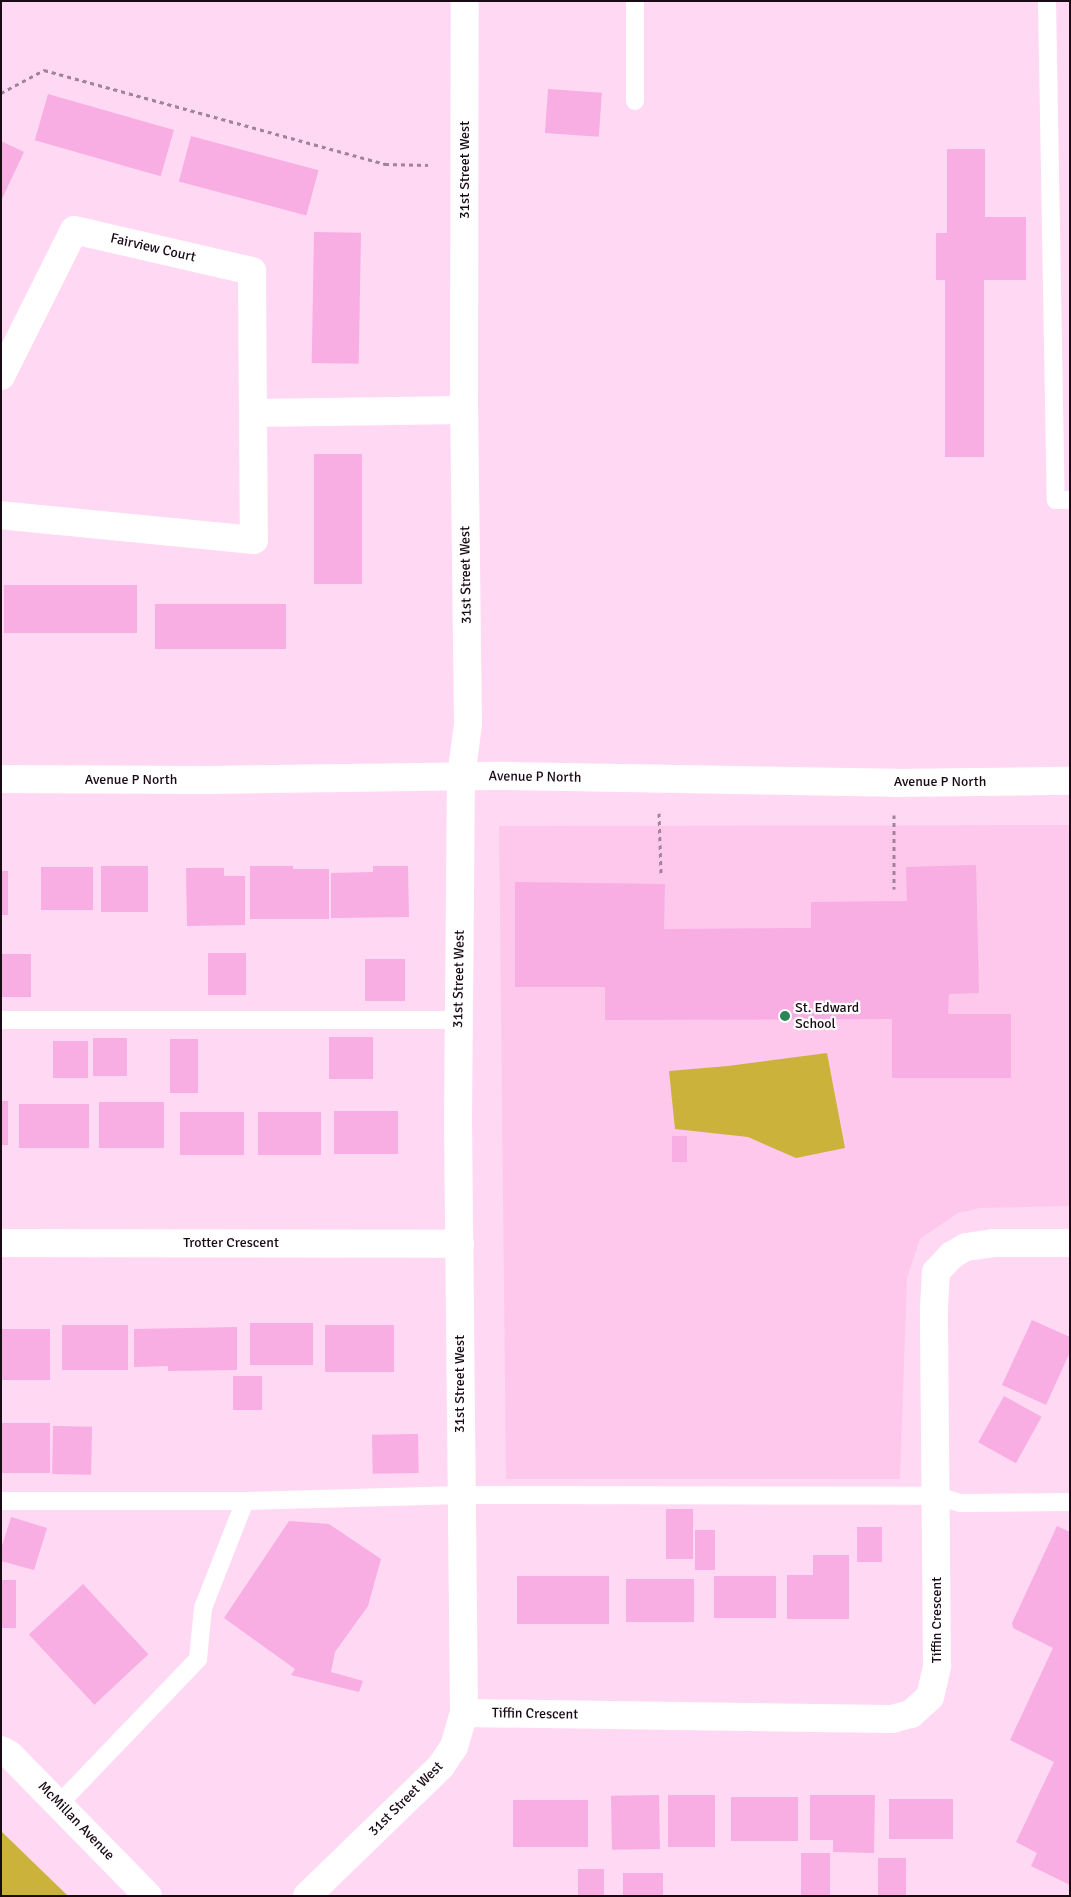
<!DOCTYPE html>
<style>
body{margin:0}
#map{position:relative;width:1071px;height:1897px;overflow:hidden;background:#ffd9f3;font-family:Signika,sans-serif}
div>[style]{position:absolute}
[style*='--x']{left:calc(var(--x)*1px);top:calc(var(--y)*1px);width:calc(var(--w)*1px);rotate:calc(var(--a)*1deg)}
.built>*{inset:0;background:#fec8ed}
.green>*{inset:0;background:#cbb23b}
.building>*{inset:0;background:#f8ade3;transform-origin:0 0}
.path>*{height:3px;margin-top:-1.5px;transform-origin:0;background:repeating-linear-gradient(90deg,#a18498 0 4px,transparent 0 8px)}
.lane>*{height:18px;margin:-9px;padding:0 9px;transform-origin:9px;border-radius:9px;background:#fff}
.street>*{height:28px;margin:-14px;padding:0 14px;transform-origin:14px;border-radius:14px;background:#fff}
.secondary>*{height:28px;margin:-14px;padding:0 14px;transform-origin:14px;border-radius:14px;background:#fff}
.dots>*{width:14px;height:14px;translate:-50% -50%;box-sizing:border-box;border:2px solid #fff;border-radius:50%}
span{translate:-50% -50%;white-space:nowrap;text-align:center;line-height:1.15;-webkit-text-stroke:4.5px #fff;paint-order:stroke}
.street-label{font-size:14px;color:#190a15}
.poi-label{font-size:14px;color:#190a15}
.left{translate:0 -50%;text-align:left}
.frame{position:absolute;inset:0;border:2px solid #190a15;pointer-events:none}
</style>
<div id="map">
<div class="built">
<i style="clip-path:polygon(1070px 825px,1070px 1206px,980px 1208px,958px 1213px,920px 1239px,907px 1278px,900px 1479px,506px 1479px,499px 826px)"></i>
</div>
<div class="green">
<i style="clip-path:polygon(827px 1053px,845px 1148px,796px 1158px,748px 1137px,675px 1129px,669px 1071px,728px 1066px)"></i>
<i style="clip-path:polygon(1px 1831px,68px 1896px,1px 1896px)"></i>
</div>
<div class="building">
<i style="left:548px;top:89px;width:54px;height:44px;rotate:4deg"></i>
<i style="left:48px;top:94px;width:131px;height:48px;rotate:16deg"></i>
<i style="left:191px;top:136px;width:132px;height:47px;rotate:15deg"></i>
<i style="clip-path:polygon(1px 141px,24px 152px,1px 201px)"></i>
<i style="clip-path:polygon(947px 149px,985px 149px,985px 217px,1026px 217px,1026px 280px,984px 280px,984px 457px,945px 457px,945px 280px,936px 280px,936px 233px,947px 233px)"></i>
<i style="left:314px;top:232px;width:47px;height:131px;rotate:1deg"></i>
<i style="left:314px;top:454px;width:48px;height:130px"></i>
<i style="left:4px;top:585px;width:133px;height:48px"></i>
<i style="left:286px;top:604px;width:45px;height:131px;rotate:90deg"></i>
<i style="clip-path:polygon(976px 865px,979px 993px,949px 994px,948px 1014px,1011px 1014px,1011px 1078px,892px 1078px,892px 1019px,605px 1020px,605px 987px,515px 987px,515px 882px,665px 884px,664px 929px,811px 928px,811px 902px,907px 901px,906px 867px)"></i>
<i style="left:101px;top:866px;width:47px;height:46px"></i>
<i style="clip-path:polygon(250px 866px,293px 866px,293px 869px,329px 869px,329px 919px,250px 919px)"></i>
<i style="clip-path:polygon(373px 866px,408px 866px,409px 917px,331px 918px,331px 873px,373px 872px)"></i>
<i style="left:41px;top:867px;width:52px;height:43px"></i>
<i style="clip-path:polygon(186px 868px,224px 868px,224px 876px,245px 876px,245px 925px,187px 926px)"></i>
<i style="left:1px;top:871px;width:7px;height:44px"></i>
<i style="left:208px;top:953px;width:38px;height:42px"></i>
<i style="left:1px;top:954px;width:30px;height:43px"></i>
<i style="left:365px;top:959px;width:40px;height:42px"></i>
<i style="left:329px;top:1037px;width:44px;height:42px"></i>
<i style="left:93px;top:1038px;width:34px;height:38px"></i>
<i style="left:170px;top:1039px;width:28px;height:54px"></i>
<i style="left:53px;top:1041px;width:35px;height:37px"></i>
<i style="left:1px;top:1101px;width:7px;height:44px"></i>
<i style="left:99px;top:1102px;width:65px;height:46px"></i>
<i style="left:19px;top:1104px;width:70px;height:44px"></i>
<i style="left:334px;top:1111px;width:64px;height:43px"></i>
<i style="left:180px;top:1112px;width:64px;height:43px"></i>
<i style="left:258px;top:1112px;width:63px;height:43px"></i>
<i style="left:672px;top:1136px;width:15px;height:26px"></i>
<i style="clip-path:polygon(1032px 1320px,1070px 1337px,1070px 1352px,1046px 1405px,1002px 1385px)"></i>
<i style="left:250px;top:1323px;width:63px;height:42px"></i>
<i style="left:62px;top:1325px;width:66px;height:45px"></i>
<i style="left:325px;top:1325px;width:69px;height:47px"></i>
<i style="clip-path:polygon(237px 1327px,237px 1370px,168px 1371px,168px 1366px,134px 1367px,134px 1329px)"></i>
<i style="left:1px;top:1329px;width:49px;height:51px"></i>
<i style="left:233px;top:1376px;width:29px;height:34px"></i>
<i style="left:1004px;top:1396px;width:43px;height:53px;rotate:29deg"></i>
<i style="left:1px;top:1423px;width:49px;height:50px"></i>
<i style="left:53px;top:1426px;width:39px;height:48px;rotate:1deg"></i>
<i style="left:418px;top:1434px;width:39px;height:46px;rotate:89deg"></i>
<i style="left:666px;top:1509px;width:27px;height:50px"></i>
<i style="clip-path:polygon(11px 1517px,47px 1528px,34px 1570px,1px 1561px,1px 1549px)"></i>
<i style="clip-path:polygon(289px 1521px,329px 1524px,381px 1559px,368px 1606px,335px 1652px,331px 1672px,363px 1681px,359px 1692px,291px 1675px,295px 1669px,224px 1618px)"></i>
<i style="clip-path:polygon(1057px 1526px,1070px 1532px,1070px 1885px,1031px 1866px,1037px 1853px,1016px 1842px,1054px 1762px,1010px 1740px,1053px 1648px,1013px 1628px,1012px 1623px)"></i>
<i style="left:857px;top:1527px;width:25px;height:35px"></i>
<i style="left:695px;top:1530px;width:20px;height:40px"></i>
<i style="clip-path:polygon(813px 1555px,849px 1555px,849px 1619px,787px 1619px,787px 1575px,813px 1575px)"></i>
<i style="left:517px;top:1576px;width:92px;height:48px"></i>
<i style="left:714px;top:1576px;width:62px;height:42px"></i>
<i style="left:626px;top:1579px;width:68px;height:43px"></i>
<i style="left:1px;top:1580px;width:15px;height:48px"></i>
<i style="left:83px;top:1584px;width:96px;height:74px;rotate:47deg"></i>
<i style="left:659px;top:1795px;width:54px;height:48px;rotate:89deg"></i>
<i style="left:668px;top:1795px;width:47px;height:52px"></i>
<i style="clip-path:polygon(810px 1795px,875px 1795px,874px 1853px,833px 1852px,833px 1840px,810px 1840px)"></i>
<i style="left:731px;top:1797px;width:67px;height:44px"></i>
<i style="left:889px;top:1799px;width:64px;height:40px"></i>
<i style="left:513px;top:1800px;width:75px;height:47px"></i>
<i style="left:801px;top:1853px;width:29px;height:42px"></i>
<i style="left:878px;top:1858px;width:28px;height:38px"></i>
<i style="left:578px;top:1869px;width:26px;height:27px"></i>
<i style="left:663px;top:1873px;width:23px;height:40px;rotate:90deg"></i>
</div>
<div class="path">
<i style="--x:1;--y:93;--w:49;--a:-28.1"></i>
<i style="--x:44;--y:70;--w:354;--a:15.4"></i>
<i style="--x:385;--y:164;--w:43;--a:1.3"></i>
<i style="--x:659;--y:813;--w:61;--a:88.1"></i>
<i style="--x:894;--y:815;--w:74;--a:90"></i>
</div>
<div class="lane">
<i style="--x:635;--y:1;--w:100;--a:90"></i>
<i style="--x:1047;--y:1;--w:499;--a:89"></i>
<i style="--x:1056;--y:500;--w:14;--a:0"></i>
<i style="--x:1;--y:1020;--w:457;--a:0"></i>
<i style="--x:1;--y:1501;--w:244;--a:0"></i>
<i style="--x:245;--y:1501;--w:216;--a:-1.6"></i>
<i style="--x:461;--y:1495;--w:475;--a:0.1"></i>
<i style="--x:936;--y:1496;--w:26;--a:16"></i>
<i style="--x:961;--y:1503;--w:109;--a:-0.5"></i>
<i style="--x:59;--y:1804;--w:201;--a:-46.2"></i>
<i style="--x:198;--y:1659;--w:51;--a:-84.4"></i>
<i style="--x:203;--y:1608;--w:115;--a:-68.6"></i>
</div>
<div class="street">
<i style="--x:1;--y:376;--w:163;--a:-63.4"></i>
<i style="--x:74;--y:230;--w:183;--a:13"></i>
<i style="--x:252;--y:271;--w:269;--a:89.6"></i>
<i style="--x:254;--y:540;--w:254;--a:-174.4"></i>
<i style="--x:253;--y:413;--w:211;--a:-0.8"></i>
<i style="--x:1;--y:1243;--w:459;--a:0.1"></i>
<i style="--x:464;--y:1713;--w:428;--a:0.8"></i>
<i style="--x:892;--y:1719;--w:20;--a:-15"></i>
<i style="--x:911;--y:1714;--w:25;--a:-42"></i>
<i style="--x:930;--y:1697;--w:32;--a:-77"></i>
<i style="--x:937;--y:1666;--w:358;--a:-90.5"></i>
<i style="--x:934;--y:1308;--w:36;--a:-87"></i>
<i style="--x:936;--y:1272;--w:23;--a:-47"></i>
<i style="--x:952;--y:1255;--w:16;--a:-30"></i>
<i style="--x:966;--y:1247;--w:28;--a:-8"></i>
<i style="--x:994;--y:1243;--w:76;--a:0"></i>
<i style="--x:1;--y:1750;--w:10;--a:29"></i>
<i style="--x:10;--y:1755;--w:197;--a:45.6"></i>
<i style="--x:307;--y:1896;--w:187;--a:-44.1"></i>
<i style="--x:441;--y:1766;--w:23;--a:-56"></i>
<i style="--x:454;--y:1747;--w:35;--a:-74"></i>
<i style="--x:464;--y:1713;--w:593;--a:-90.58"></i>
<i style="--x:458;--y:1120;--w:344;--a:-89.5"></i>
<i style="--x:461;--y:776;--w:51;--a:-82.2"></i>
<i style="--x:468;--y:725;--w:315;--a:-90.7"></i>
<i style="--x:464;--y:410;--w:409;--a:-89.9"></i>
</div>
<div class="secondary">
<i style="--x:1;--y:779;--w:207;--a:0.3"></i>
<i style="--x:208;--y:780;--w:296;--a:-0.8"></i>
<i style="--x:504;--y:776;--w:390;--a:1"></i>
<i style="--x:894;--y:783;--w:176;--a:-0.7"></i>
</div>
<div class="dots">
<i style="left:785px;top:1016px;background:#2d8458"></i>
</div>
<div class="street-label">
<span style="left:465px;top:170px;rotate:-90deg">31st Street West</span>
<span style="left:153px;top:248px;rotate:13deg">Fairview Court</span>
<span style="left:466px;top:575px;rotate:-91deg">31st Street West</span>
<span style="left:535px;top:777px;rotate:1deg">Avenue P North</span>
<span style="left:131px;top:780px">Avenue P North</span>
<span style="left:940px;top:782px">Avenue P North</span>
<span style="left:459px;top:979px;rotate:-89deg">31st Street West</span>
<span style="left:231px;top:1243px">Trotter Crescent</span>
<span style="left:460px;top:1384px;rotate:-90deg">31st Street West</span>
<span style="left:937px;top:1620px;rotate:-90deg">Tiffin Crescent</span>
<span style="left:535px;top:1714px;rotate:1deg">Tiffin Crescent</span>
<span style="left:406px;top:1799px;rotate:-45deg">31st Street West</span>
<span style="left:76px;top:1821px;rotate:46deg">McMillan Avenue</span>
</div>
<div class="poi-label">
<span class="left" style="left:795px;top:1016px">St. Edward<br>School</span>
</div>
<div class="frame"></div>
</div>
